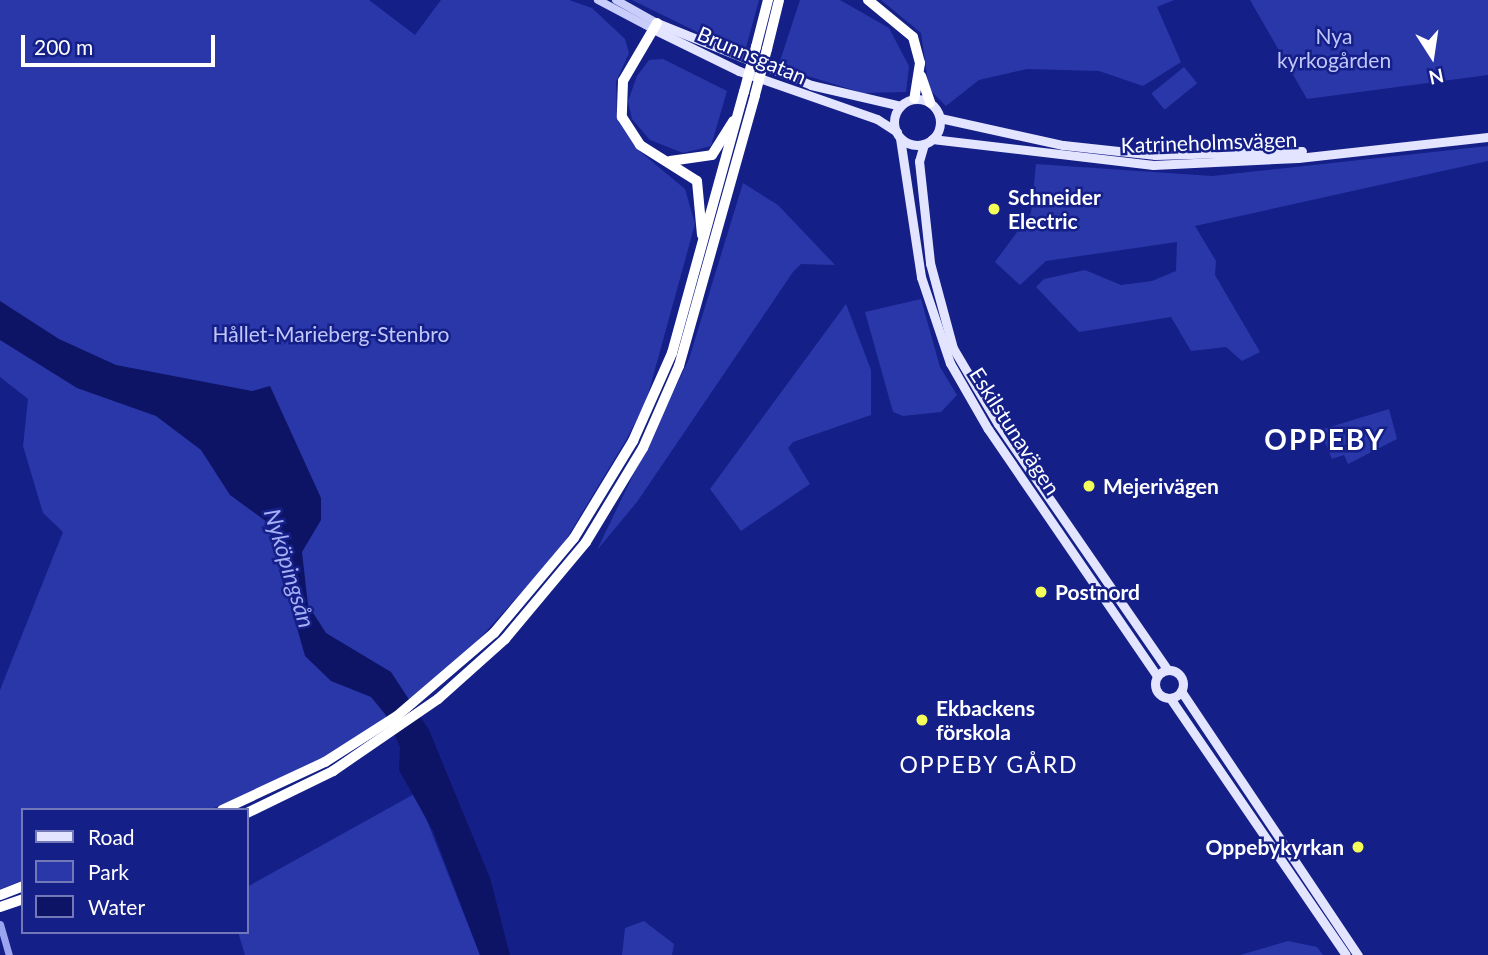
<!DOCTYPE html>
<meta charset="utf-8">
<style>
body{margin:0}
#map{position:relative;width:1488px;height:955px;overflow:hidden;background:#151f88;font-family:Lato,sans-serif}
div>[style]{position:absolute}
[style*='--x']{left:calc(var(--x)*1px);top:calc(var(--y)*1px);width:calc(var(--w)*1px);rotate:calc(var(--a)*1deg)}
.green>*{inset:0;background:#2a37a9;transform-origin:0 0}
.water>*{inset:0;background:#0d1465}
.tertiary>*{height:7px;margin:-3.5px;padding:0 3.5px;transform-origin:3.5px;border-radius:3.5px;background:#9ba4ef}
.secondary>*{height:8px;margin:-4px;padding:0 4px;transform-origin:4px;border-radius:4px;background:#c9cdfa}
.primary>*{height:9px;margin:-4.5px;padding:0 4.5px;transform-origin:4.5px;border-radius:4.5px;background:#e3e4ff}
.primary>.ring{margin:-4.5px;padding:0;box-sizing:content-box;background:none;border:9px solid #e3e4ff;border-radius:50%}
.motorway>*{height:10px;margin:-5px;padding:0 5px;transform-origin:5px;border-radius:5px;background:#fff}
.motorway-bridge>*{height:10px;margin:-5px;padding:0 5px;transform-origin:5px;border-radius:5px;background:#fff}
.dots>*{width:19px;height:19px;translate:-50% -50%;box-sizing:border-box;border:4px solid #151f88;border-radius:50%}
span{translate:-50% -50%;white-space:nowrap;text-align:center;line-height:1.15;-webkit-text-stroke:5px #151f88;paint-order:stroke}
.park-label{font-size:21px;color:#c1c7fb}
.street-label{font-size:21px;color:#fff}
.poi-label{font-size:21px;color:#fff;font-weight:700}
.left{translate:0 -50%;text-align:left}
.right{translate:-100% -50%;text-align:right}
.water-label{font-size:23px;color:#a7aff6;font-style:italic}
.neighbourhood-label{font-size:23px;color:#fff;letter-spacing:2px}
.district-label{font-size:28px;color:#fff;font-weight:700;letter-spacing:2px}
.legend{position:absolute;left:21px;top:808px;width:228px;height:126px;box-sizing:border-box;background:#151f88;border:2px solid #7379b8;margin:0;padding:9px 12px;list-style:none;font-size:21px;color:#fff}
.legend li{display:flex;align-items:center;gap:14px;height:35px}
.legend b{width:35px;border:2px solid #7379b8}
.north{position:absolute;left:1397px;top:21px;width:70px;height:70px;-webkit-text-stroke:5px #151f88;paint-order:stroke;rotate:168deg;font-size:19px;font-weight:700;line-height:28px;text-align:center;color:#fff}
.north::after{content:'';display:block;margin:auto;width:24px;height:32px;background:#fff;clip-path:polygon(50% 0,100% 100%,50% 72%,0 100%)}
.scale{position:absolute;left:21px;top:35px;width:194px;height:32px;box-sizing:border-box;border:4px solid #fff;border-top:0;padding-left:9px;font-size:21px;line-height:24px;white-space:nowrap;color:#fff;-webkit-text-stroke:5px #151f88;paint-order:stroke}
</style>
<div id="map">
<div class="green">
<i style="clip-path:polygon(0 0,369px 0,415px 35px,441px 0,569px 0,592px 8px,625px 39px,629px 53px,616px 82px,617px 119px,637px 149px,685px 189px,695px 224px,646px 402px,626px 440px,559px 551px,469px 650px,397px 711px,321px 760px,236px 801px,207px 810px,23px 810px,23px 880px,0 889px,0 690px,63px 532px,43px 513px,23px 446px,28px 399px,0 377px)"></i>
<i style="clip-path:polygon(632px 0,759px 0,744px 55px)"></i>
<i style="clip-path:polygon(800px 0,840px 0,889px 28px,909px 66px,906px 92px,863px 93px,778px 67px)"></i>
<i style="clip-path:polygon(881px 0,1174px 0,1157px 7px,1181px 62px,1143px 86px,1099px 71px,1027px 69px,979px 80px,946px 106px,929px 89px,921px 33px)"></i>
<i style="clip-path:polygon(1250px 0,1488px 0,1488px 75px,1307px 99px)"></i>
<i style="clip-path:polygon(663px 59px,727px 91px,711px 146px,683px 153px,650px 140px,632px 119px,628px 101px,637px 76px,649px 60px)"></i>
<i style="left:1184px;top:67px;width:21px;height:42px;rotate:51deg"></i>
<i style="clip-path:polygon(1488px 146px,1488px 161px,1195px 226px,1216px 261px,1215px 275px,1260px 352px,1242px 361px,1226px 347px,1191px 351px,1171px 317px,1079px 332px,1036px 287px,1044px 279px,1085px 270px,1121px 285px,1152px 281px,1176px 271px,1177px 242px,1046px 261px,1020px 285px,995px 262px,1031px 213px,1036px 164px,1212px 176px)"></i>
<i style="clip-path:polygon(743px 183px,778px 205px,835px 265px,801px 264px,793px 272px,637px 502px,597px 550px,689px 359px)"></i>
<i style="clip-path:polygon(921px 299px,940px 367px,957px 395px,941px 412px,903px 416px,893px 412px,865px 312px)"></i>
<i style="clip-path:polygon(846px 304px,871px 370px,871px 415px,793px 442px,788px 448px,810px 484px,741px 531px,710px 489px)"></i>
<i style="clip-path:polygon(1389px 409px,1397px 439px,1348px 464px,1344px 455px,1332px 459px,1320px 430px)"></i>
<i style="clip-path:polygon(416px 793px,480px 955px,245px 955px,238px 932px,247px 932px,247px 887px)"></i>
<i style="clip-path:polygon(644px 921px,674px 944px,672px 955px,622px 955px,625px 928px)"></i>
<i style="clip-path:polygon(1288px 941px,1317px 947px,1323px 955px,1240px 955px)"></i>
</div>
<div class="water">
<i style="clip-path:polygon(0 301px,59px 339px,116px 365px,252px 391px,270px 386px,321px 498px,321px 520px,302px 552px,308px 605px,326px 633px,391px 672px,429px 730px,490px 878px,510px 955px,480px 955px,433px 831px,399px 770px,400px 747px,385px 714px,371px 697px,331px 681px,305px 656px,267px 522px,230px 495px,201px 450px,156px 416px,77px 388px,0 340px)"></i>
</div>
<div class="tertiary">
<i style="--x:0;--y:924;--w:32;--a:74"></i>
</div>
<div class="secondary">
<i style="--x:598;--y:0;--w:62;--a:27.8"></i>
<i style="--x:616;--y:0;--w:47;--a:29.3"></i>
</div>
<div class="primary">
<i style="--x:657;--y:23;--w:166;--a:21.9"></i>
<i style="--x:811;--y:85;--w:92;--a:13.1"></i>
<i style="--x:653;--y:29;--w:96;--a:26"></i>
<i style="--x:739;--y:71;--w:146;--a:19.2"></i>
<i style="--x:877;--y:119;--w:24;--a:33"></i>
<i class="ring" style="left:894px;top:99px;width:37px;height:37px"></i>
<i style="--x:940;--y:118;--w:126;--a:12.4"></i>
<i style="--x:1063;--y:145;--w:93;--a:6.2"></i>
<i style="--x:1155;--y:155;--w:147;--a:-1.6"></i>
<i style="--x:900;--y:138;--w:141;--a:81.4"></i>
<i style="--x:921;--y:277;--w:91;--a:71.4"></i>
<i style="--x:950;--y:363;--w:76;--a:60.1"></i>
<i style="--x:988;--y:429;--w:299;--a:55.6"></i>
<i style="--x:932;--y:139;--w:223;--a:6.7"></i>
<i style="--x:1153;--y:165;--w:145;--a:-2.8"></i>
<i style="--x:1298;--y:158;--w:191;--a:-6.3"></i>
<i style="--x:924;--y:144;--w:18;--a:106"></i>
<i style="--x:919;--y:161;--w:103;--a:83.8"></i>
<i style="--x:930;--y:263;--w:88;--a:74.9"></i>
<i style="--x:953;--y:348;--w:88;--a:59.4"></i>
<i style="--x:998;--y:424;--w:298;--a:55.4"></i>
<i class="ring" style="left:1155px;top:670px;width:19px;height:19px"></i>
<i style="--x:1181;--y:691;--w:318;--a:56.2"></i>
<i style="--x:1170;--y:698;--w:311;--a:55.6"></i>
</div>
<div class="motorway">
<i style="--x:868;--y:0;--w:58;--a:39.4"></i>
<i style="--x:913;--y:37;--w:27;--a:75"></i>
<i style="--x:920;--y:63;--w:36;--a:99"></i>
<i style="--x:657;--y:23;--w:67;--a:120.4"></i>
<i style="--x:623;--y:81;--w:36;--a:92"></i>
<i style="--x:622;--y:117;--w:33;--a:57"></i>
<i style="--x:640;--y:145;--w:67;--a:32.3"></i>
<i style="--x:697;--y:181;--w:54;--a:84.7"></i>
<i style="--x:756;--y:47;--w:49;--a:-75.7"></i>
<i style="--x:767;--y:49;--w:50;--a:-76.2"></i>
<i style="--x:921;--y:76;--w:28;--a:71"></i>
<i style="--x:670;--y:161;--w:42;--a:-8.1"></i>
<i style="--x:712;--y:155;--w:40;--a:-58"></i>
<i style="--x:222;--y:810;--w:114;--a:-25"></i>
<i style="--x:325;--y:762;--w:85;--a:-32.6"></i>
<i style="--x:397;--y:716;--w:128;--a:-40.6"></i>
<i style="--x:494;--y:633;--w:124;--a:-49.9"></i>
<i style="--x:574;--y:538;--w:114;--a:-58.7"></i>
<i style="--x:633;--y:441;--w:96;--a:-66.1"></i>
<i style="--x:672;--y:353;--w:271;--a:-74.6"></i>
<i style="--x:247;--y:813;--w:96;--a:-26"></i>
<i style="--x:333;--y:771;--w:127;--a:-34.4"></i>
<i style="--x:438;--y:699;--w:90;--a:-41.8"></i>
<i style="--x:505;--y:639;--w:126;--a:-50.1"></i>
<i style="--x:586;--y:542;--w:110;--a:-58.8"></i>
<i style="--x:643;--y:448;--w:90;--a:-66.3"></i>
<i style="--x:679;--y:366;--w:281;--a:-74.3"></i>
<i style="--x:0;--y:895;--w:25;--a:-21"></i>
<i style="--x:0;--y:907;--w:24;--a:-19"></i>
</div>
<div class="motorway-bridge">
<i style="--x:744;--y:92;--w:47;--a:-75.1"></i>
<i style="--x:755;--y:95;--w:48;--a:-75.4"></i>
</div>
<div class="dots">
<i style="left:994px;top:209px;background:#f5ff59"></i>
<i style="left:1089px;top:486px;background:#f5ff59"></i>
<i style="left:1041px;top:592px;background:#f5ff59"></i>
<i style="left:922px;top:720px;background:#f5ff59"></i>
<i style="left:1358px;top:847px;background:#f5ff59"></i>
</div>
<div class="park-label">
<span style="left:1334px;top:48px">Nya<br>kyrkogården</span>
<span style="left:331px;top:334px">Hållet-Marieberg-Stenbro</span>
</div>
<div class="street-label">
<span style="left:752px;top:55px;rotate:23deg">Brunnsgatan</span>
<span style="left:1209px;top:142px;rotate:-2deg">Katrineholmsvägen</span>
<span style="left:1015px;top:431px;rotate:57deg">Eskilstunavägen</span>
</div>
<div class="poi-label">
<span class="left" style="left:1008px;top:209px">Schneider<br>Electric</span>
<span class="left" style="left:1103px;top:486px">Mejerivägen</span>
<span class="left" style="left:1055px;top:592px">Postnord</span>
<span class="left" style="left:936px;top:720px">Ekbackens<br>förskola</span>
<span class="right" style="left:1344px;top:847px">Oppebykyrkan</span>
</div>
<div class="water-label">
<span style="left:290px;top:568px;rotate:73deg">Nyköpingsån</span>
</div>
<div class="neighbourhood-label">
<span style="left:989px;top:764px">OPPEBY GÅRD</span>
</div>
<div class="district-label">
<span style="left:1325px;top:439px">OPPEBY</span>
</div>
<ul class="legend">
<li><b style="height:9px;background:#e3e4ff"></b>Road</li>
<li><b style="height:19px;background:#2a37a9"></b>Park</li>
<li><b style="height:19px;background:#0d1465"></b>Water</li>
</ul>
<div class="north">N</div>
<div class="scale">200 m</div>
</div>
